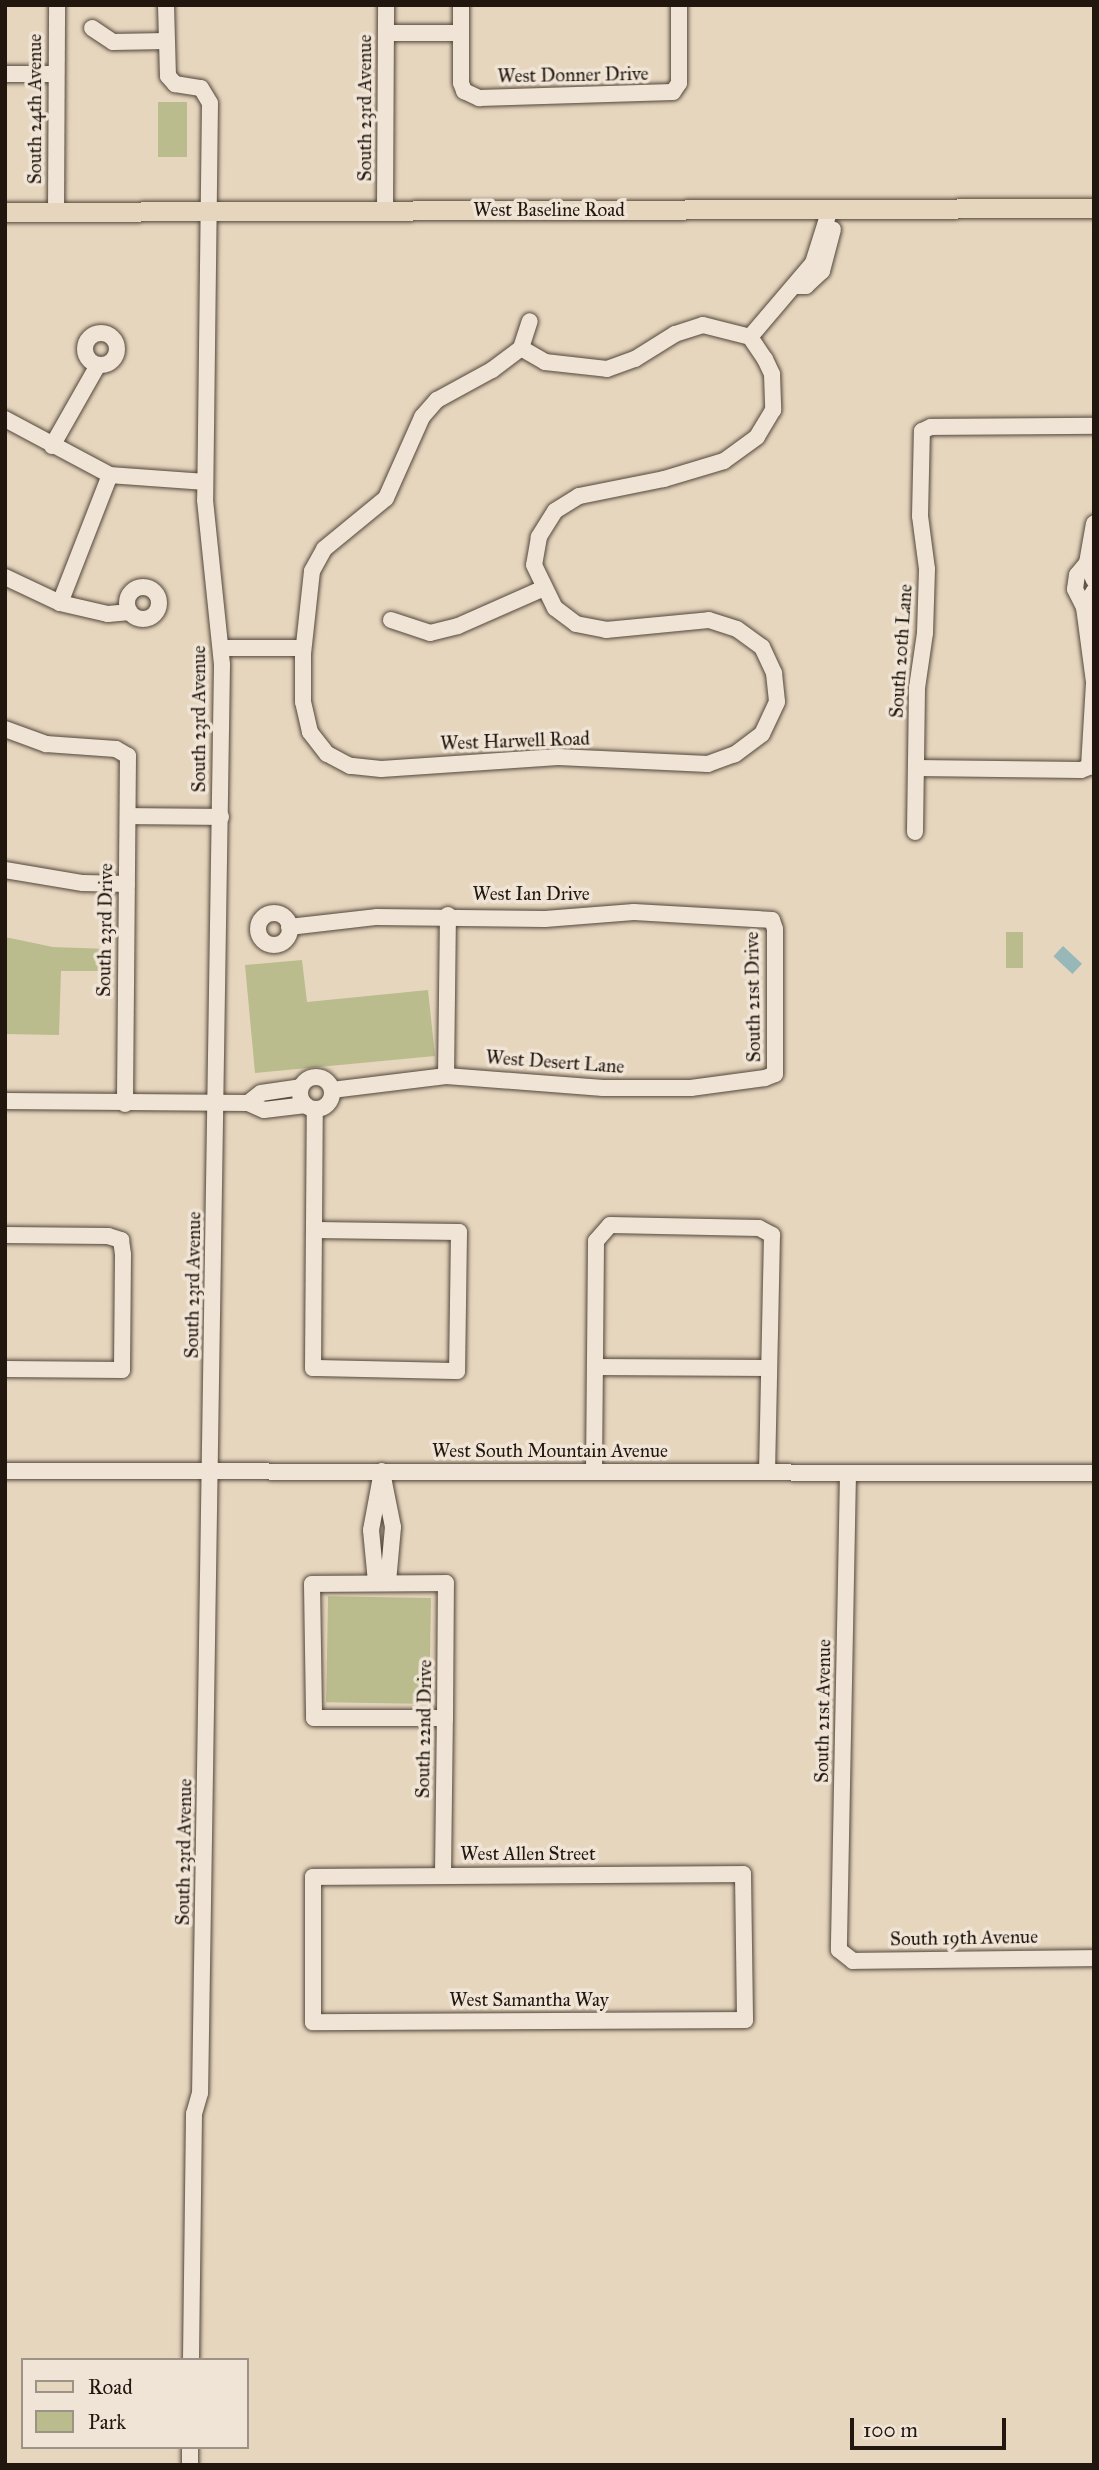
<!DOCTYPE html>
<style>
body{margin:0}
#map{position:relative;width:1099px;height:2470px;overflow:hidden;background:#e7d6be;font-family:"IM FELL Great Primer",serif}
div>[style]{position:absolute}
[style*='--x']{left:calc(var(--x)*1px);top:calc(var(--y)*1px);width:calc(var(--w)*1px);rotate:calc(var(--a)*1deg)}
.green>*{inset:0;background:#bbbc8e;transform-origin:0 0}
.water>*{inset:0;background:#98b7b8;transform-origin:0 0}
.roads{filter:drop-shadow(0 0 2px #52473b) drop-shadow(0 0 2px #52473b)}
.minor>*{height:16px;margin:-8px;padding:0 8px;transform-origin:8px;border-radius:8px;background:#efe4d5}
.minor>.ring{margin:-8px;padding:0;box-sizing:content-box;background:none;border:16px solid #efe4d5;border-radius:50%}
.major>*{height:19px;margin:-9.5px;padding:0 9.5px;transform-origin:9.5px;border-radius:9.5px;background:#e7d6be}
span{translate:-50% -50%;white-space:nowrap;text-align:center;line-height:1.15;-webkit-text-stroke:7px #efe4d5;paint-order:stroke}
.street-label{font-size:19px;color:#21170f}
.frame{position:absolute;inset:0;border:7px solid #21170f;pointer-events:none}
.legend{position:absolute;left:21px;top:2358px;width:228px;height:91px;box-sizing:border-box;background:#efe4d5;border:2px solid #9d9286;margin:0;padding:9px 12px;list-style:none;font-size:21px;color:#21170f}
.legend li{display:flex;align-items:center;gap:14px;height:35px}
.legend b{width:35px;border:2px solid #9d9286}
.scale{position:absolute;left:850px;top:2418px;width:156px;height:32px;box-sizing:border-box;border:4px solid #21170f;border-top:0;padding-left:9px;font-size:21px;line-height:24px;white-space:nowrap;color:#21170f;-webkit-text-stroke:5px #efe4d5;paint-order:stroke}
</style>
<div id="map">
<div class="green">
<i style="left:158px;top:102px;width:29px;height:55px"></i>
<i style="left:1006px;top:932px;width:17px;height:36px"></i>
<i style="clip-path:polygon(5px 937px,53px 947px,109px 949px,109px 971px,61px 971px,59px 1035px,5px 1034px)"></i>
<i style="clip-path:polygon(302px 960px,307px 1002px,428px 990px,435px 1056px,255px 1073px,245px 965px)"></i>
<i style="left:431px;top:1598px;width:106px;height:103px;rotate:91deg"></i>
</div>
<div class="water">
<i style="left:1063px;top:946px;width:26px;height:14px;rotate:43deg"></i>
</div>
<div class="roads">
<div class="minor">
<i style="--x:166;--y:5;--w:71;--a:88.4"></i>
<i style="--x:168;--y:76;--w:11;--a:49"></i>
<i style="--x:175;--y:84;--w:26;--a:9"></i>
<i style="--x:201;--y:88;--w:17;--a:59"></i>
<i style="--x:210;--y:103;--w:397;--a:90.7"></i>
<i style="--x:205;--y:500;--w:166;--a:84.1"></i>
<i style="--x:222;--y:665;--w:1428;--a:90.88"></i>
<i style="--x:200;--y:2093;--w:22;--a:106"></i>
<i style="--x:194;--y:2114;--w:246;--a:90.7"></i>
<i style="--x:461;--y:5;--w:78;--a:90"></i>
<i style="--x:461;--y:83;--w:9;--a:69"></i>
<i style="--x:464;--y:91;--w:17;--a:25"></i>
<i style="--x:479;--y:98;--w:194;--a:-1.8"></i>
<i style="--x:673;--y:92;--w:11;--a:-56"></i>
<i style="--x:679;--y:83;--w:78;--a:-90"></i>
<i style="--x:92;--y:28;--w:25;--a:34"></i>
<i style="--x:113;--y:42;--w:53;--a:-1.1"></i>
<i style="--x:386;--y:33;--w:75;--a:0"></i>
<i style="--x:5;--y:74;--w:51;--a:0"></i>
<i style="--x:385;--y:210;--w:205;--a:-89.7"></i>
<i style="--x:56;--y:212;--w:207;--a:-89.7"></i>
<i style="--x:797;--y:286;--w:9;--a:0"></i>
<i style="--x:806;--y:286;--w:22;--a:-43"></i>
<i style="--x:822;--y:271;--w:43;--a:-75.3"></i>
<i class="ring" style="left:85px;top:333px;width:16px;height:16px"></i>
<i style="--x:750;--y:337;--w:97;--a:-49.6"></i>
<i style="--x:813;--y:263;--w:57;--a:-72.5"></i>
<i style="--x:521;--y:348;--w:28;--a:30"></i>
<i style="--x:545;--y:362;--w:62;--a:6.4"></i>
<i style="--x:607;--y:369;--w:30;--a:-20"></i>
<i style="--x:635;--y:359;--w:47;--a:-32"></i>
<i style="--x:675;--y:334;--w:29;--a:-18"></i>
<i style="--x:703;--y:325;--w:49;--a:14.3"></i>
<i style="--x:750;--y:337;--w:27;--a:56"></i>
<i style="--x:765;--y:359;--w:17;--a:65"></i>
<i style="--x:772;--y:374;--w:36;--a:88"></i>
<i style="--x:773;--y:410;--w:31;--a:121"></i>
<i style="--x:757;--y:437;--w:41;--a:144"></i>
<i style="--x:724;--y:461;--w:63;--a:163.3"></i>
<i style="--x:664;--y:479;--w:87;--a:168.7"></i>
<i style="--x:579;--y:496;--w:28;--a:148"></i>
<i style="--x:555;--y:511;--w:31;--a:122"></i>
<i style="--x:539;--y:537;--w:28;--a:100"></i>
<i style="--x:534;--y:565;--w:48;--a:64"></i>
<i style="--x:555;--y:608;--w:26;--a:37"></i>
<i style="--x:576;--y:624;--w:31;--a:11"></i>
<i style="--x:606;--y:630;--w:103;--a:-5.5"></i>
<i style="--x:709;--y:620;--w:29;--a:18"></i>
<i style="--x:737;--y:629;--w:31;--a:36"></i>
<i style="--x:762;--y:647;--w:29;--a:65"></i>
<i style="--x:774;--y:673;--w:29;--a:84"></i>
<i style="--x:777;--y:702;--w:35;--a:115"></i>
<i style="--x:762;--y:734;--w:34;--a:143"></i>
<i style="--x:735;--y:754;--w:29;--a:160"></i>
<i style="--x:708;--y:764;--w:150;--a:-177.3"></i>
<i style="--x:558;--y:757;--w:177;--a:176.1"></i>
<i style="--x:381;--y:769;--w:31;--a:-174"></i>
<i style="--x:350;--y:766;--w:26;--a:-152"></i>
<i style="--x:327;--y:754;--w:28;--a:-128"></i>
<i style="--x:310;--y:732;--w:31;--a:-103"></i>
<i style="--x:303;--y:702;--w:48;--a:-90"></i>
<i style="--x:303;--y:654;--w:83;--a:-83.8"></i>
<i style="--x:312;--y:571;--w:25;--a:-61"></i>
<i style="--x:324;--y:549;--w:80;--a:-39.4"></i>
<i style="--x:386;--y:498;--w:89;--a:-66"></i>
<i style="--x:422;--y:417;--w:23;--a:-49"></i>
<i style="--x:437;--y:400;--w:63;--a:-28.6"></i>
<i style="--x:492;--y:370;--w:36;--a:-37"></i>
<i style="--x:521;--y:348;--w:28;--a:-72"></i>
<i style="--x:5;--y:419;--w:119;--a:28.1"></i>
<i style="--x:110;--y:475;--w:95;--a:4.2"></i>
<i style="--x:52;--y:446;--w:93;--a:-60.4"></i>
<i style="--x:1087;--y:563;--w:18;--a:68"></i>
<i style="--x:5;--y:577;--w:61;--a:25.3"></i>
<i style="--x:60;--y:603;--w:49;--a:12.9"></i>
<i style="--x:108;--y:614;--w:22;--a:-5"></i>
<i class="ring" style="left:127px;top:587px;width:16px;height:16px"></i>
<i style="--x:60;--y:603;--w:137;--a:-68.7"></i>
<i style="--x:1084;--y:607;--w:19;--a:-58"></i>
<i style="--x:391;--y:620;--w:41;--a:18.4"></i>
<i style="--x:430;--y:633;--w:29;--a:-14"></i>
<i style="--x:458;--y:626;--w:92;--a:-23.8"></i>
<i style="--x:221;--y:648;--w:82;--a:0"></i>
<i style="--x:5;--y:729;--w:44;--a:20.1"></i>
<i style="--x:46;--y:744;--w:70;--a:4.1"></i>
<i style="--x:116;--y:749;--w:14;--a:30"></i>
<i style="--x:128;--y:756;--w:348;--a:90.5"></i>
<i style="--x:916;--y:768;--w:165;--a:0.7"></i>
<i style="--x:1081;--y:770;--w:9;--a:-21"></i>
<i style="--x:1089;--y:767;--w:85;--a:-86.6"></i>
<i style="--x:1094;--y:682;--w:76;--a:-97.6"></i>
<i style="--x:1084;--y:607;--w:20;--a:-117"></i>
<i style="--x:1075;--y:589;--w:14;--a:-82"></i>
<i style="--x:1077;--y:575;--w:16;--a:-50"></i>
<i style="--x:1087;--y:563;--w:40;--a:-80"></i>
<i style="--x:128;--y:816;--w:93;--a:0.6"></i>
<i style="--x:915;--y:832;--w:144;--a:-89.2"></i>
<i style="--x:917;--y:688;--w:56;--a:-81.7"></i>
<i style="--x:925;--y:633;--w:64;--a:-88.2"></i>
<i style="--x:927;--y:569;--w:53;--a:-97.5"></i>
<i style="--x:920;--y:516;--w:85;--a:-88.7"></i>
<i style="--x:922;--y:431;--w:10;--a:-24"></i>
<i style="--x:931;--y:427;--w:163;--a:-0.4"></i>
<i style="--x:5;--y:870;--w:79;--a:9.5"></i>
<i style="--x:83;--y:883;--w:44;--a:1.3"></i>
<i class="ring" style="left:258px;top:913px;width:16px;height:16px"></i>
<i style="--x:289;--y:927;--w:89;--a:-6.5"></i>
<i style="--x:377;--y:917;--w:168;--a:0.7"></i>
<i style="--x:545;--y:919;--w:89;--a:-4.5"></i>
<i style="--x:634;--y:912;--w:138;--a:3.3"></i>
<i style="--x:772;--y:920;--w:9;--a:72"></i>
<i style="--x:775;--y:929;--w:145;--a:90"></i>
<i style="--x:775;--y:1074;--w:11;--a:158"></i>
<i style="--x:765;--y:1078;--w:75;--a:172.3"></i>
<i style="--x:691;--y:1088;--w:88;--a:180"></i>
<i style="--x:603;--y:1088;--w:157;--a:-175.6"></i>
<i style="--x:446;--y:1076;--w:115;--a:173"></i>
<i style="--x:446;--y:1076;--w:161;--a:-89.3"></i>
<i class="ring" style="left:300px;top:1077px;width:16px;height:16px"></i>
<i style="--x:5;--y:1101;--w:243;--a:0.5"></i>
<i style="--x:248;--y:1103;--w:17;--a:24"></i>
<i style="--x:264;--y:1110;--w:42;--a:-6.8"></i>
<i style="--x:248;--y:1103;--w:16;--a:-38"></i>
<i style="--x:261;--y:1093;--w:40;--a:-8.5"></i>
<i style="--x:315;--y:1230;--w:144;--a:0.8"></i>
<i style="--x:459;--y:1232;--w:139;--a:90.8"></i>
<i style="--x:457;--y:1371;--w:144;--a:-178.8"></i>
<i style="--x:313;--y:1368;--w:259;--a:-89.6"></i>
<i style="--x:5;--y:1235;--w:103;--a:0.6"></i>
<i style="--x:108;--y:1236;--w:14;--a:17"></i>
<i style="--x:121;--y:1240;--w:15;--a:82"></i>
<i style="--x:123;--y:1255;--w:115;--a:90.5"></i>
<i style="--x:122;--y:1370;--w:117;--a:-179.5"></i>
<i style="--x:595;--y:1367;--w:174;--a:0.3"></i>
<i style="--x:5;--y:1471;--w:1089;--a:0.11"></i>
<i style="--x:594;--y:1472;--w:231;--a:-89.5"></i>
<i style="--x:596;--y:1241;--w:21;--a:-49"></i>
<i style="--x:610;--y:1225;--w:149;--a:1.2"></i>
<i style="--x:759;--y:1228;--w:15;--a:28"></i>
<i style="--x:772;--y:1235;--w:237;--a:91.2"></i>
<i style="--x:848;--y:1473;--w:477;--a:91.1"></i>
<i style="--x:839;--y:1950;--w:18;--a:38"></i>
<i style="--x:853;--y:1961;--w:241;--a:-0.7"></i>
<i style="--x:383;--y:1477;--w:51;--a:78.7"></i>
<i style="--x:393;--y:1527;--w:55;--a:95.2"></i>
<i style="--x:376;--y:1582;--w:52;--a:-95.5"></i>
<i style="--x:371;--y:1530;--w:60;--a:-79.4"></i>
<i style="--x:743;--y:1874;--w:146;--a:89.2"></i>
<i style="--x:745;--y:2020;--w:432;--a:179.7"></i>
<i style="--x:313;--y:2022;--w:145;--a:-90"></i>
<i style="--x:313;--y:1877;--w:430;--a:-0.4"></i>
<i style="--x:443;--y:1875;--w:157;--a:-89.3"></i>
<i style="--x:445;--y:1718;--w:135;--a:-89.6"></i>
<i style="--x:446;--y:1583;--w:134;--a:179.6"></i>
<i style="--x:312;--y:1584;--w:134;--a:89.1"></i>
<i style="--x:314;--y:1718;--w:131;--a:0"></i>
<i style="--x:190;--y:2465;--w:18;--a:-90"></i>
</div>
<div class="major">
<i style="--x:5;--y:212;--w:1089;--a:-0.21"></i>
</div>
</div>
<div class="street-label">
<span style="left:573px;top:75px;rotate:-1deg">West Donner Drive</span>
<span style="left:365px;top:108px;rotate:-90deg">South 23rd Avenue</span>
<span style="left:35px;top:109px;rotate:-90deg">South 24th Avenue</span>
<span style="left:549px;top:210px">West Baseline Road</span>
<span style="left:901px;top:651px;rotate:-86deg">South 20th Lane</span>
<span style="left:199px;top:719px;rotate:-90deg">South 23rd Avenue</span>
<span style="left:515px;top:741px;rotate:-2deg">West Harwell Road</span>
<span style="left:531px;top:894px">West Ian Drive</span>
<span style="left:105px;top:930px;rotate:-89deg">South 23rd Drive</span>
<span style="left:753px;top:997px;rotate:-91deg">South 21st Drive</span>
<span style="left:555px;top:1062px;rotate:4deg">West Desert Lane</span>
<span style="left:193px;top:1285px;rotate:-89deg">South 23rd Avenue</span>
<span style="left:550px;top:1451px">West South Mountain Avenue</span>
<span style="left:823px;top:1711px;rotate:-89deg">South 21st Avenue</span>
<span style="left:424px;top:1729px;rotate:-89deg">South 22nd Drive</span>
<span style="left:184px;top:1852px;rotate:-89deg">South 23rd Avenue</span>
<span style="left:528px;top:1854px">West Allen Street</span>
<span style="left:964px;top:1938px;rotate:-1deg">South 19th Avenue</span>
<span style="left:529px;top:2000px">West Samantha Way</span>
</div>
<div class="frame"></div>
<ul class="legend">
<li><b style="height:9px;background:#e7d6be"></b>Road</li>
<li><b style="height:19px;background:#bbbc8e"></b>Park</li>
</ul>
<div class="scale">100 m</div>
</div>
